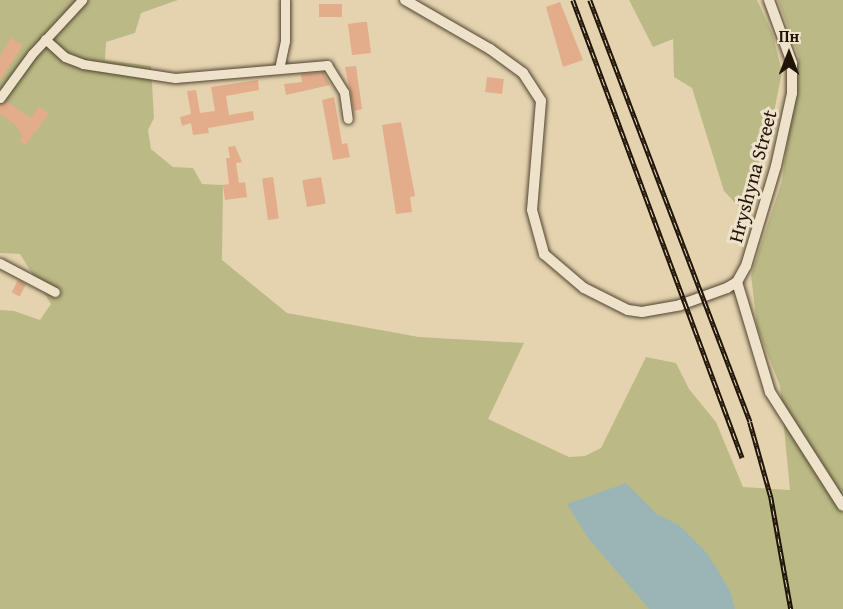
<!DOCTYPE html>
<meta charset="utf-8">
<style>
body{margin:0}
#map{position:relative;width:843px;height:609px;overflow:hidden;background:#e5d3af;font-family:"Gentium Book Plus",serif}
div>[style]{position:absolute}
[style*='--x']{left:calc(var(--x)*1px);top:calc(var(--y)*1px);width:calc(var(--w)*1px);rotate:calc(var(--a)*1deg)}
.green>*{inset:0;background:#bbba86}
.water>*{inset:0;background:#9bb5b6}
.building>*{inset:0;background:#e3ac8a;transform-origin:0 0}
.roads{filter:drop-shadow(0 0 2px #504430) drop-shadow(0 0 2px #504430)}
.minor>*{height:9px;margin:-4.5px;padding:0 4.5px;transform-origin:4.5px;border-radius:4.5px;background:#eee2cb}
.tertiary>*{height:10px;margin:-5px;padding:0 5px;transform-origin:5px;border-radius:5px;background:#eee2cb}
.rail>*{height:4.5px;margin-top:-2.25px;transform-origin:0;background:repeating-linear-gradient(90deg,#eee2cb 0 7px,#1f1406 0 14px);box-sizing:border-box;border-block:2px solid #1f1406}
span{translate:-50% -50%;white-space:nowrap;text-align:center;line-height:1.15;-webkit-text-stroke:6px #eee2cb;paint-order:stroke}
.street-label{font-size:20px;color:#1f1406}
.north{position:absolute;left:759px;top:24px;width:60px;height:60px;-webkit-text-stroke:4px #eee2cb;paint-order:stroke;rotate:0deg;font-size:16px;font-weight:700;line-height:24px;text-align:center;color:#1f1406}
.north::after{content:'';display:block;margin:auto;width:21px;height:27px;background:#1f1406;clip-path:polygon(50% 0,100% 100%,50% 72%,0 100%)}
</style>
<div id="map">
<div class="green">
<i style="clip-path:polygon(0 0,178px 0,141px 13px,135px 33px,106px 42px,105px 60px,151px 66px,154px 118px,148px 130px,151px 149px,173px 167px,193px 168px,202px 184px,223px 185px,222px 260px,287px 313px,419px 337px,524px 343px,488px 419px,569px 457px,585px 456px,601px 448px,646px 357px,676px 363px,689px 389px,716px 422px,743px 487px,790px 490px,780px 386px,757px 327px,751px 275px,782px 181px,799px 57px,778px 0,843px 0,843px 609px,0 609px,0 310px,14px 311px,40px 320px,51px 304px,20px 254px,0 253px)"></i>
<i style="clip-path:polygon(629px 0,757px 0,773px 35px,782px 72px,757px 197px,740px 208px,724px 191px,692px 88px,674px 77px,673px 39px,653px 47px)"></i>
</div>
<div class="water">
<i style="clip-path:polygon(626px 483px,657px 514px,679px 525px,707px 553px,729px 589px,735px 609px,649px 609px,588px 538px,567px 504px)"></i>
</div>
<div class="building">
<i style="clip-path:polygon(560px 2px,583px 60px,563px 67px,546px 7px)"></i>
<i style="left:342px;top:4px;width:13px;height:23px;rotate:90deg"></i>
<i style="clip-path:polygon(363px 22px,367px 22px,371px 53px,352px 55px,348px 24px)"></i>
<i style="clip-path:polygon(11px 38px,23px 45px,0 81px,0 56px)"></i>
<i style="clip-path:polygon(356px 66px,362px 109px,354px 111px,345px 67px)"></i>
<i style="clip-path:polygon(323px 72px,330px 85px,286px 95px,284px 84px,302px 82px,301px 74px)"></i>
<i style="left:487px;top:77px;width:17px;height:15px;rotate:7deg"></i>
<i style="clip-path:polygon(258px 80px,259px 90px,226px 96px,229px 115px,253px 111px,254px 120px,208px 128px,209px 133px,193px 135px,191px 123px,182px 126px,180px 117px,191px 114px,187px 91px,196px 90px,200px 113px,215px 111px,211px 87px)"></i>
<i style="clip-path:polygon(334px 97px,342px 144px,347px 143px,350px 157px,333px 160px,322px 100px)"></i>
<i style="clip-path:polygon(6px 101px,31px 118px,39px 106px,49px 114px,25px 145px,19px 141px,23px 136px,14px 124px,0 114px,0 105px)"></i>
<i style="clip-path:polygon(401px 122px,415px 196px,410px 197px,412px 212px,396px 214px,382px 125px)"></i>
<i style="clip-path:polygon(235px 146px,242px 162px,236px 163px,239px 183px,245px 182px,247px 197px,225px 200px,223px 185px,229px 184px,226px 158px,230px 158px,228px 147px)"></i>
<i style="left:273px;top:177px;width:42px;height:11px;rotate:82deg"></i>
<i style="left:321px;top:177px;width:27px;height:19px;rotate:80deg"></i>
<i style="left:18px;top:280px;width:9px;height:14px;rotate:27deg"></i>
</div>
<div class="roads">
<div class="minor">
<i style="--x:45;--y:39;--w:27;--a:42"></i>
<i style="--x:65;--y:57;--w:19;--a:21"></i>
<i style="--x:83;--y:64;--w:93;--a:8.7"></i>
<i style="--x:175;--y:78;--w:153;--a:-4.9"></i>
<i style="--x:327;--y:65;--w:32;--a:58"></i>
<i style="--x:344;--y:92;--w:27;--a:82"></i>
<i style="--x:279;--y:69;--w:29;--a:-78"></i>
<i style="--x:285;--y:41;--w:41;--a:-90"></i>
<i style="--x:0;--y:98;--w:54;--a:-54"></i>
<i style="--x:32;--y:54;--w:74;--a:-47.2"></i>
<i style="--x:0;--y:263;--w:62;--a:27.8"></i>
</div>
<div class="tertiary">
<i style="--x:405;--y:0;--w:98;--a:30"></i>
<i style="--x:490;--y:49;--w:41;--a:36"></i>
<i style="--x:523;--y:73;--w:33;--a:57"></i>
<i style="--x:541;--y:101;--w:109;--a:94.7"></i>
<i style="--x:532;--y:210;--w:46;--a:74.7"></i>
<i style="--x:544;--y:254;--w:52;--a:40.4"></i>
<i style="--x:584;--y:288;--w:49;--a:26.6"></i>
<i style="--x:628;--y:310;--w:14;--a:8"></i>
<i style="--x:642;--y:312;--w:39;--a:-10"></i>
<i style="--x:680;--y:305;--w:50;--a:-19.9"></i>
<i style="--x:727;--y:288;--w:12;--a:-31"></i>
<i style="--x:737;--y:282;--w:18;--a:-61"></i>
<i style="--x:746;--y:266;--w:104;--a:-73.3"></i>
<i style="--x:776;--y:166;--w:75;--a:-77.6"></i>
<i style="--x:792;--y:93;--w:30;--a:-90"></i>
<i style="--x:792;--y:63;--w:67;--a:-110.1"></i>
<i style="--x:737;--y:282;--w:115;--a:73.3"></i>
<i style="--x:770;--y:392;--w:135;--a:57.4"></i>
</div>
</div>
<div class="rail">
<i style="--x:573;--y:0;--w:488;--a:69.7"></i>
<i style="--x:590;--y:0;--w:451;--a:69.2"></i>
<i style="--x:750;--y:422;--w:78;--a:74.4"></i>
<i style="--x:771;--y:497;--w:114;--a:79.9"></i>
</div>
<div class="street-label">
<span style="left:752px;top:176px;rotate:-75deg">Hryshyna Street</span>
</div>
<div class="north">Пн</div>
</div>
